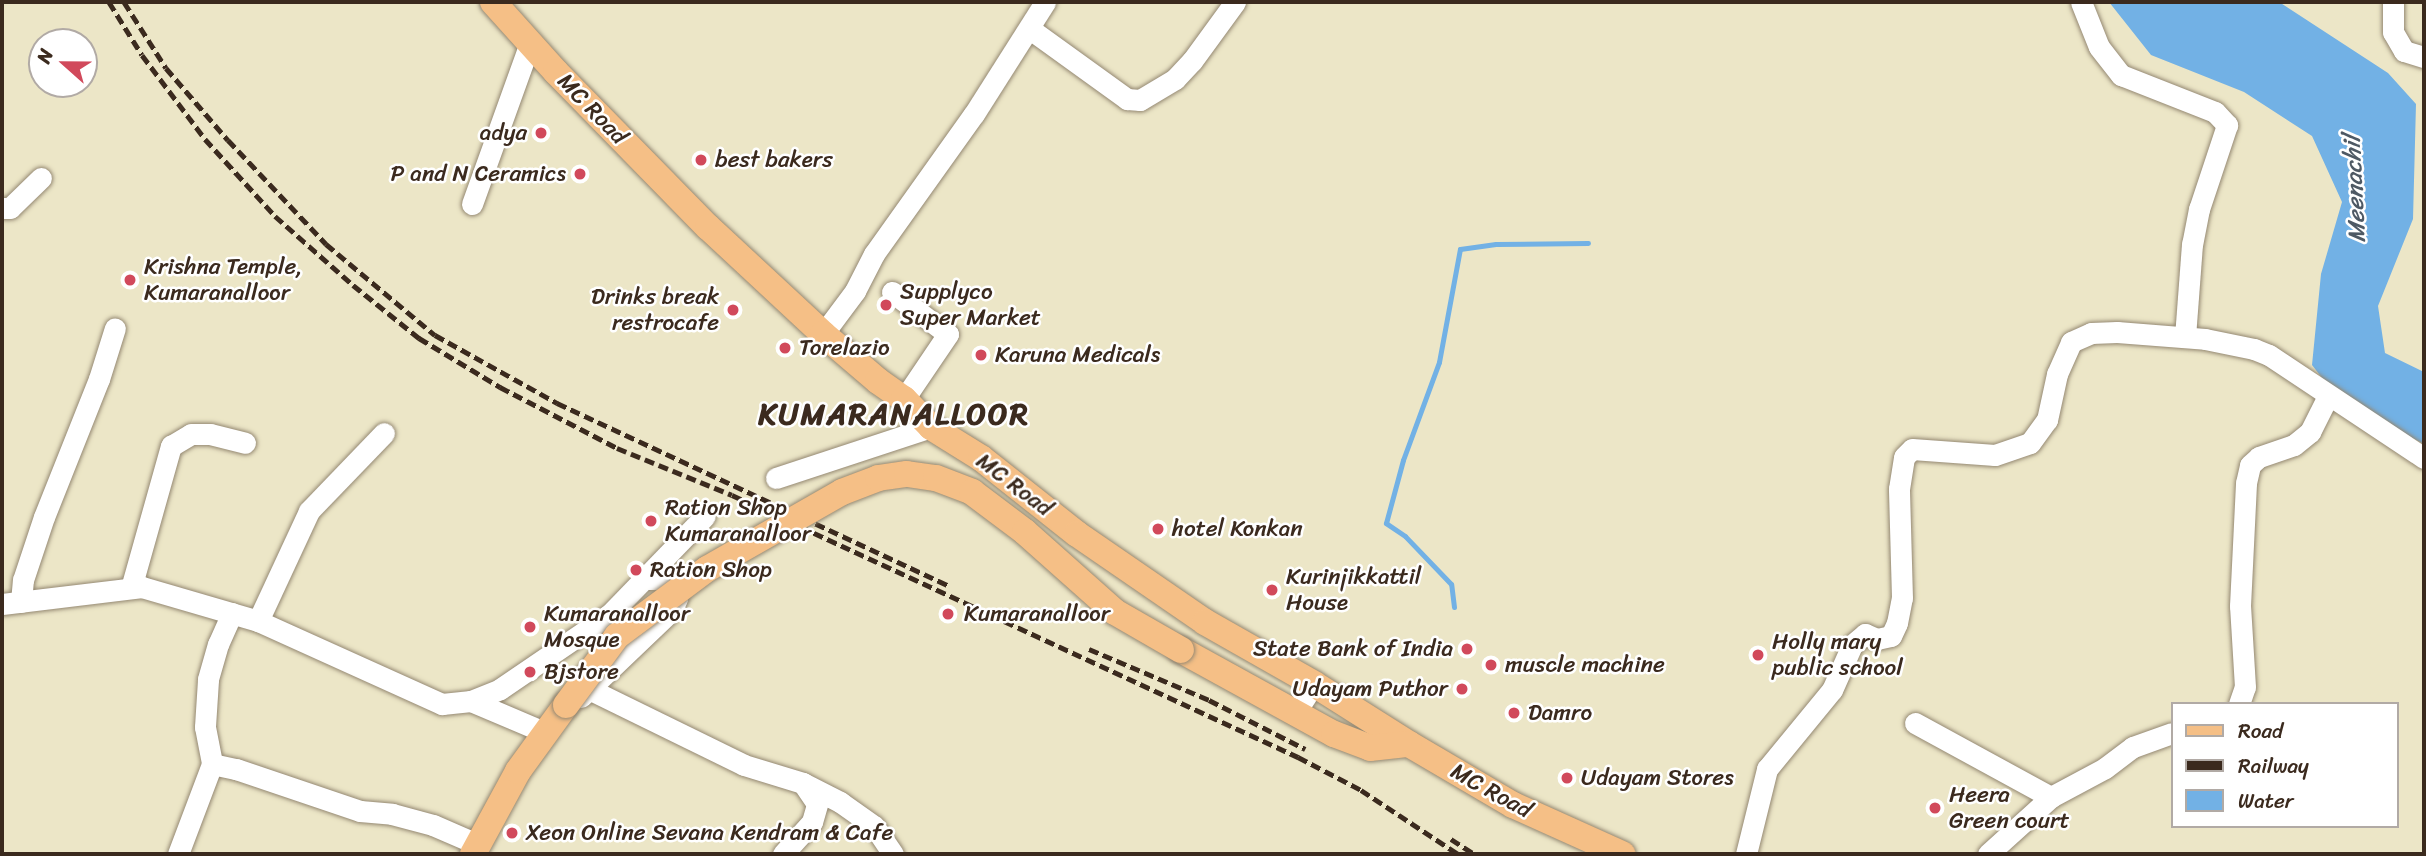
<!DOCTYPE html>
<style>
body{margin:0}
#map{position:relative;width:2426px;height:856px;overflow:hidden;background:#ece6c7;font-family:Sriracha,sans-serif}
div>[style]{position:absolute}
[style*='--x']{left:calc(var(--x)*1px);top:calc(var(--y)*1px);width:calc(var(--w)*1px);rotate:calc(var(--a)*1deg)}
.water>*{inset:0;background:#72b1e5}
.stream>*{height:5px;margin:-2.5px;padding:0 2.5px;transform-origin:2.5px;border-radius:2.5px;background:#72b1e5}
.roads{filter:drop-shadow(0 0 2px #948872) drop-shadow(0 0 2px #948872)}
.minor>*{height:21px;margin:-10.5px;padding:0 10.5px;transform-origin:10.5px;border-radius:10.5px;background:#fff}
.major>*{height:26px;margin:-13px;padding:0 13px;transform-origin:13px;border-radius:13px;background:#f5bf86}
.rail>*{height:5px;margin-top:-2.5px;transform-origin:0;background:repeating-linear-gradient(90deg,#3b2a1e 0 10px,transparent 0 15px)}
.bridges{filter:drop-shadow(0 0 2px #948872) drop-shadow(0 0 2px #948872)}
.major-bridge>*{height:26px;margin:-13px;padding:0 13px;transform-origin:13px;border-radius:13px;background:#f5bf86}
.dots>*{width:19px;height:19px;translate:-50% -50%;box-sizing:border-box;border:4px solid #fff;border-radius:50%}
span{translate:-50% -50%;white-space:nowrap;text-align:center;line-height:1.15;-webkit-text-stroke:5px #fff;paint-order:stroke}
.street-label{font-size:23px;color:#3b2a1e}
.poi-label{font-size:23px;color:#3b2a1e}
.right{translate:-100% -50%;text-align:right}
.left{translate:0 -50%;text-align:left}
.water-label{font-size:24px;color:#4e5964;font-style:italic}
.district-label{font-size:30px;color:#3b2a1e;font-weight:700;letter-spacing:2px}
.frame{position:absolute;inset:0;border:4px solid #3b2a1e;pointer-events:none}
.legend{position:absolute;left:2171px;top:702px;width:228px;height:126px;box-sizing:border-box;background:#fff;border:2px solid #b1aaa5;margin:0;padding:9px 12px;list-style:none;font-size:21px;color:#3b2a1e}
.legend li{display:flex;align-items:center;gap:14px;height:35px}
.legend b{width:35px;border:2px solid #b1aaa5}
.north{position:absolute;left:28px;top:28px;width:70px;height:70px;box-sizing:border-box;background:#fff;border:2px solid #b1aaa5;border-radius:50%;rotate:291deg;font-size:19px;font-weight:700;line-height:28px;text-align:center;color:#3b2a1e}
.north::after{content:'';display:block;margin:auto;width:24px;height:32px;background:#d1495b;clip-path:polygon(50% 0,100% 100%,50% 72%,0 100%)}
</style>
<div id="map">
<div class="water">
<i style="clip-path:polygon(2109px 2px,2279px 2px,2388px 73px,2416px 104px,2413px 219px,2378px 306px,2385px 353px,2424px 372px,2424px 444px,2340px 401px,2312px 365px,2321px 274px,2342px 202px,2312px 136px,2244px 92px,2151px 55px)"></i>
</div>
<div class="stream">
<i style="--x:1454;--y:607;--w:23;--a:-97"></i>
<i style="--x:1451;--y:584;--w:66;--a:-133.8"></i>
<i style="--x:1405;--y:536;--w:23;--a:-146"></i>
<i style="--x:1386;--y:523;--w:65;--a:-74.9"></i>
<i style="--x:1403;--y:460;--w:104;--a:-69.8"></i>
<i style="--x:1439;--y:362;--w:115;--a:-79.5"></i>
<i style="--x:1460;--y:249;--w:36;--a:-8"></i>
<i style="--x:1496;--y:244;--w:92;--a:-0.6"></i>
</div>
<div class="roads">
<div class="minor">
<i style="--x:2081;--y:2;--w:48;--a:68.2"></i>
<i style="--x:2099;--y:47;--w:36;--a:52"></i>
<i style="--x:2121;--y:75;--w:101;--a:21.5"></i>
<i style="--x:2215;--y:112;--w:18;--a:47"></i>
<i style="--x:2227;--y:125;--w:89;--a:108.4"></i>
<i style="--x:2199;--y:209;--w:36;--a:101"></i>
<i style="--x:2192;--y:244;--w:93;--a:94.3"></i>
<i style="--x:2393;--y:2;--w:30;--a:90"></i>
<i style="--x:2393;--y:32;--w:22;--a:60"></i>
<i style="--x:2404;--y:51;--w:21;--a:17"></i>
<i style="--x:1030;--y:29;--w:120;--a:35.8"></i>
<i style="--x:1127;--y:99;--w:13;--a:4"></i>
<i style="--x:1140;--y:100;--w:41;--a:-31"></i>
<i style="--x:1175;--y:79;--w:25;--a:-47"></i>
<i style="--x:1192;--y:61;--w:73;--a:-53.9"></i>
<i style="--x:472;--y:204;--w:171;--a:-70.2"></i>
<i style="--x:2;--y:208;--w:8;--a:0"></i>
<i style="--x:10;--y:208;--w:43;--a:-44.1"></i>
<i style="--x:892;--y:292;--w:70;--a:36.9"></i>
<i style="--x:948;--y:334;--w:78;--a:124.1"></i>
<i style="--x:823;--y:334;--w:54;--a:-53.3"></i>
<i style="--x:855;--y:291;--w:42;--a:-62.8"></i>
<i style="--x:874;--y:254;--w:172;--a:-54.5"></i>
<i style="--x:974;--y:114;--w:133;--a:-57.6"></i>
<i style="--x:776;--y:478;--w:163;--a:-18.2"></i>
<i style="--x:131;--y:588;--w:148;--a:-74.3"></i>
<i style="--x:171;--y:446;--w:23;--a:-31"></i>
<i style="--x:191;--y:434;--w:19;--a:0"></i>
<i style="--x:210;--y:434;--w:36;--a:14"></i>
<i style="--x:21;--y:602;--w:22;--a:-85"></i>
<i style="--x:23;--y:580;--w:66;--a:-71.6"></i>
<i style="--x:44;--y:517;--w:149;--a:-68.3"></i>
<i style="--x:99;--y:379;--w:53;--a:-72.6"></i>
<i style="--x:2;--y:604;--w:141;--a:-6.9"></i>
<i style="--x:142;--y:587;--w:121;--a:16.3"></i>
<i style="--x:258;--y:621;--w:202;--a:24.3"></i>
<i style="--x:442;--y:704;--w:29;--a:-6"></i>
<i style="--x:471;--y:701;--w:31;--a:-22"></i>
<i style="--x:500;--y:689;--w:133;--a:-34.3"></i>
<i style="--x:610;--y:614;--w:136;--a:-45.9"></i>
<i style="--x:232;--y:613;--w:34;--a:114"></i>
<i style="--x:218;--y:644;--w:37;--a:106"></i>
<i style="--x:208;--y:680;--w:47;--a:93.7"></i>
<i style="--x:205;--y:727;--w:38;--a:79"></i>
<i style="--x:212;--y:764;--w:25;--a:12"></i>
<i style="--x:236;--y:769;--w:131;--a:18.7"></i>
<i style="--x:360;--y:811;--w:32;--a:5"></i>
<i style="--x:392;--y:814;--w:42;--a:15"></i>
<i style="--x:433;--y:825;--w:50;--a:23.5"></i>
<i style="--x:258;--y:621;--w:121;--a:-65.1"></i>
<i style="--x:309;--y:511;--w:108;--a:-46.1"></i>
<i style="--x:591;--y:690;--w:170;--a:26.1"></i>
<i style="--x:744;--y:765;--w:62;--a:17"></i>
<i style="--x:803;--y:783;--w:42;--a:27.2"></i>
<i style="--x:840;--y:802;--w:42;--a:35.2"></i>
<i style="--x:874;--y:826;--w:34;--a:56"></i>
<i style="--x:581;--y:697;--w:126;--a:-43.7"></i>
<i style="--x:672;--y:610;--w:13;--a:-67"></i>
<i style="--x:677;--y:598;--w:11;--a:-100"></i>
<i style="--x:675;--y:587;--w:14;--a:-144"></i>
<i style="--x:664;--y:579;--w:20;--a:180"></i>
<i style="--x:471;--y:701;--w:79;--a:23"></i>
<i style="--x:2239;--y:704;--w:18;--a:-71"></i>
<i style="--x:2245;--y:687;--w:81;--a:-93.5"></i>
<i style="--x:2240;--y:606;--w:123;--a:-87.2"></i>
<i style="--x:2246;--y:483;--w:18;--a:-77"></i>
<i style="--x:2250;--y:465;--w:12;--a:-42"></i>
<i style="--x:2259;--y:457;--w:37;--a:-19"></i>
<i style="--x:2294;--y:445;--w:21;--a:-39"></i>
<i style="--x:2310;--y:432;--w:40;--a:-63.4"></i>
<i style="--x:1295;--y:713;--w:35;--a:-57"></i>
<i style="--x:1915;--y:723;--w:155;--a:28.6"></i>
<i style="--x:178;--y:854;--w:96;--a:-69.3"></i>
<i style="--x:783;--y:854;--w:43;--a:-47.8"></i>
<i style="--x:812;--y:822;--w:19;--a:-74"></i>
<i style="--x:817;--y:804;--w:25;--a:-124"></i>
<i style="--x:1746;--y:854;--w:88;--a:-76.1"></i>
<i style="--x:1767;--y:769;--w:102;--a:-50.6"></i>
<i style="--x:1832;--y:690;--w:49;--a:-66"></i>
<i style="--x:1852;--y:645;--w:17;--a:-40"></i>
<i style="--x:1865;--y:634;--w:13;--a:23"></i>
<i style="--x:1877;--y:639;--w:14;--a:-12"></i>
<i style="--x:1891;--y:636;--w:14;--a:-65"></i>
<i style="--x:1897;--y:623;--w:25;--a:-79"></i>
<i style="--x:1902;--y:598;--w:109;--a:-91.6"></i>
<i style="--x:1899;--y:489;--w:32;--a:-81"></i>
<i style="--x:1904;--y:457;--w:11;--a:-45"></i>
<i style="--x:1912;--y:449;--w:83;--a:4.1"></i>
<i style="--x:1995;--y:455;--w:37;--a:-19"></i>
<i style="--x:2030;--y:443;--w:29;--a:-54"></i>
<i style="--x:2047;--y:420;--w:47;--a:-77.7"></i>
<i style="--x:2057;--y:374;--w:35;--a:-66"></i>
<i style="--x:2071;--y:342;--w:22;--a:-24"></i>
<i style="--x:2091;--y:333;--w:26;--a:-2"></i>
<i style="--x:2117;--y:332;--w:88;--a:4.5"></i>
<i style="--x:2205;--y:339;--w:50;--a:11.5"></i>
<i style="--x:2254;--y:349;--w:16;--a:22"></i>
<i style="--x:2269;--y:355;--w:186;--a:33.6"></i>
<i style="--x:1988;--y:854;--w:85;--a:-42.1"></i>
<i style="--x:2051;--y:797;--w:61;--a:-28.2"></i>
<i style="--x:2105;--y:768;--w:35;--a:-37"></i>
<i style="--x:2133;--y:747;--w:41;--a:-19.7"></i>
</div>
<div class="major">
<i style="--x:493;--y:2;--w:94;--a:48"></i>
<i style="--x:556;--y:72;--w:217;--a:45.6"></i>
<i style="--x:708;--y:227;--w:157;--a:42.9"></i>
<i style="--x:823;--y:334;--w:72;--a:40.5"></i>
<i style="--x:878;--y:381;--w:32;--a:35"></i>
<i style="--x:904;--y:399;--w:39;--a:46"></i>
<i style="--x:931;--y:427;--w:59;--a:31.8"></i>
<i style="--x:981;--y:458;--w:122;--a:38.4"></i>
<i style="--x:1077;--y:534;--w:155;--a:34.5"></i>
<i style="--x:1205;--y:622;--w:125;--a:29.6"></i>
<i style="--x:1314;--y:684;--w:112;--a:32.3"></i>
<i style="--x:1409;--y:744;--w:121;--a:30.4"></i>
<i style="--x:1513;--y:805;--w:120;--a:24.2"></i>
<i style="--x:1181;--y:650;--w:175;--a:28.8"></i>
<i style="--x:1334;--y:734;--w:39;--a:21"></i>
<i style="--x:1370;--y:748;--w:39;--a:-6"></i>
<i style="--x:473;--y:854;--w:94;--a:-61.5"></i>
<i style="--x:518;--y:771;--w:82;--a:-54"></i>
</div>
</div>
<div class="rail">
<i style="--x:109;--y:2;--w:62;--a:58.1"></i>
<i style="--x:142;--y:55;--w:105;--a:53.1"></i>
<i style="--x:205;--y:139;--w:104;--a:47.7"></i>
<i style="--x:275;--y:216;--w:104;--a:41.5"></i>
<i style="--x:353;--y:285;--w:85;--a:38.8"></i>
<i style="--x:419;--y:338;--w:95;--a:31.2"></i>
<i style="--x:500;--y:387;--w:132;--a:27.5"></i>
<i style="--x:617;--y:448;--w:124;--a:22.2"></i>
<i style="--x:732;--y:495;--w:624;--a:24.84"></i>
<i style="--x:1298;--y:757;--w:71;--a:27.6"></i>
<i style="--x:1361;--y:790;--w:116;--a:33.4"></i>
<i style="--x:124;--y:2;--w:78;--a:57.5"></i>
<i style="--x:166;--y:68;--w:95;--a:49.3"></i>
<i style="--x:228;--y:140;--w:143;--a:46.7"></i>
<i style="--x:326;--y:244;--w:142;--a:39.9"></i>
<i style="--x:435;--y:335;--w:140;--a:29.1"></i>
<i style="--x:557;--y:403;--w:433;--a:25"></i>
<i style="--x:1089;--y:649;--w:130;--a:23"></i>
<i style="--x:1209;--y:700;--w:108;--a:27"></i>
<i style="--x:1451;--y:839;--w:27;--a:33"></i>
</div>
<div class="bridges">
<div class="major-bridge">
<i style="--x:566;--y:705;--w:86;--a:-53.5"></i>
<i style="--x:617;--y:636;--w:112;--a:-36.7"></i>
<i style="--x:707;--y:569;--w:155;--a:-29.7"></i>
<i style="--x:842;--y:492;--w:39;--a:-21"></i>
<i style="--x:878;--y:478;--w:29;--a:-8"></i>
<i style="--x:907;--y:474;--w:29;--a:8"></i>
<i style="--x:936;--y:478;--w:39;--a:21"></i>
<i style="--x:972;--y:492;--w:66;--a:37"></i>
<i style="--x:1025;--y:532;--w:120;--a:41.6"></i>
<i style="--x:1115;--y:612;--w:76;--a:29.9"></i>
</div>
</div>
<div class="dots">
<i style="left:541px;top:133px;background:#d1495b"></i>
<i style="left:701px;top:160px;background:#d1495b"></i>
<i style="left:580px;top:174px;background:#d1495b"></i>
<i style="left:130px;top:280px;background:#d1495b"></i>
<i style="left:886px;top:305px;background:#d1495b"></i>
<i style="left:733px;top:310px;background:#d1495b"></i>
<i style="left:785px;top:348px;background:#d1495b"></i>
<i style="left:981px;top:355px;background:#d1495b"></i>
<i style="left:651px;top:521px;background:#d1495b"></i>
<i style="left:1158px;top:529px;background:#d1495b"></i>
<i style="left:636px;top:570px;background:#d1495b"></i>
<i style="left:1272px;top:590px;background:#d1495b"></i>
<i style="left:948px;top:614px;background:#d1495b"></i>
<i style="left:530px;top:627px;background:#d1495b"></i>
<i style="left:1467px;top:649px;background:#d1495b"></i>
<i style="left:1758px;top:655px;background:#d1495b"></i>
<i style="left:1491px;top:665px;background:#d1495b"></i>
<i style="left:530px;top:672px;background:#d1495b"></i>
<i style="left:1462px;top:689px;background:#d1495b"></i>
<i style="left:1514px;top:713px;background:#d1495b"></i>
<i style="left:1567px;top:778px;background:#d1495b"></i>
<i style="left:1935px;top:808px;background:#d1495b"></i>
<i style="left:512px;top:833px;background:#d1495b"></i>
</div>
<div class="street-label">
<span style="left:592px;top:109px;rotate:46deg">MC Road</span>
<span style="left:1014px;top:485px;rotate:37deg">MC Road</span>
<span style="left:1491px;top:791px;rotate:29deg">MC Road</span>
</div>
<div class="poi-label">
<span class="right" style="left:527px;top:133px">adya</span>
<span class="left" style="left:715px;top:160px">best bakers</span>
<span class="right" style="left:566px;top:174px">P and N Ceramics</span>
<span class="left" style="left:144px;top:280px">Krishna Temple,<br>Kumaranalloor</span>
<span class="left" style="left:900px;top:305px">Supplyco<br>Super Market</span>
<span class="right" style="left:719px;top:310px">Drinks break<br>restrocafe</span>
<span class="left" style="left:799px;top:348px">Torelazio</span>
<span class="left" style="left:995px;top:355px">Karuna Medicals</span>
<span class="left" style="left:665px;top:521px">Ration Shop<br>Kumaranalloor</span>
<span class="left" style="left:1172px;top:529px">hotel Konkan</span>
<span class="left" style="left:650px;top:570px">Ration Shop</span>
<span class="left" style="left:1286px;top:590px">Kurinjikkattil<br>House</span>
<span class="left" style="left:544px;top:627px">Kumaranalloor<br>Mosque</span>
<span class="left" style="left:964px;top:614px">Kumaranalloor</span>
<span class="left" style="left:1772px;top:655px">Holly mary<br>public school</span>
<span class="right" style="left:1453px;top:649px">State Bank of India</span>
<span class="left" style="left:1505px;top:665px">muscle machine</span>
<span class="left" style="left:544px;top:672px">Bjstore</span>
<span class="right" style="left:1448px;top:689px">Udayam Puthor</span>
<span class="left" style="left:1528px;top:713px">Damro</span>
<span class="left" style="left:1581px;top:778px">Udayam Stores</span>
<span class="left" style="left:1949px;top:808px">Heera<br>Green court</span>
<span class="left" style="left:526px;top:833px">Xeon Online Sevana Kendram &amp; Cafe</span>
</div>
<div class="water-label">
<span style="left:2355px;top:189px;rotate:-93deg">Meenachil</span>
</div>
<div class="district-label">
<span style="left:894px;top:414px">KUMARANALLOOR</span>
</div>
<div class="frame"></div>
<ul class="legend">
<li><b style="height:9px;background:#f5bf86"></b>Road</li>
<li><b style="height:9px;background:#3b2a1e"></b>Railway</li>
<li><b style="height:19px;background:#72b1e5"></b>Water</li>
</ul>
<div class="north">N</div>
</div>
